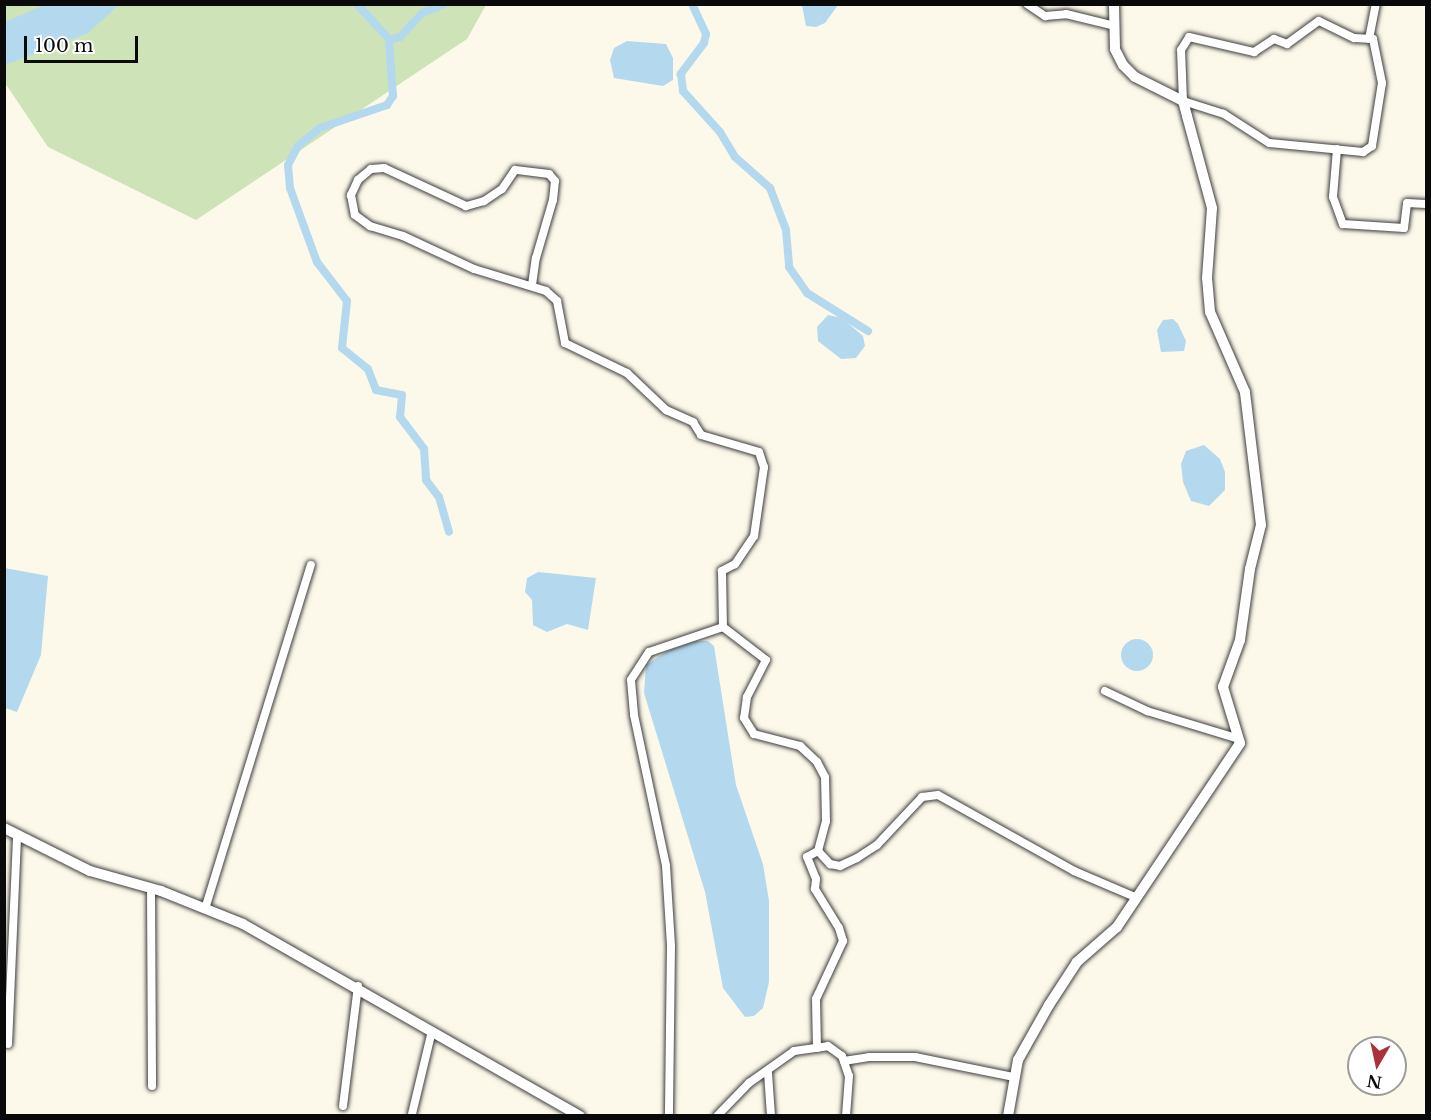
<!DOCTYPE html>
<style>
body{margin:0}
#map{position:relative;width:1431px;height:1120px;overflow:hidden;background:#fdf9ea;font-family:"Libre Baskerville",serif}
div>[style]{position:absolute}
[style*='--x']{left:calc(var(--x)*1px);top:calc(var(--y)*1px);width:calc(var(--w)*1px);rotate:calc(var(--a)*1deg)}
.green>*{inset:0;background:#cee3b8}
.water>*{inset:0;background:#b4d9ef}
.round{border-radius:50%}
.canal>*{height:8px;margin:-4px;padding:0 4px;transform-origin:4px;border-radius:4px;background:#b4d9ef}
.roads{filter:drop-shadow(0 0 2px #3d3d3d) drop-shadow(0 0 2px #3d3d3d)}
.minor>*{height:8px;margin:-4px;padding:0 4px;transform-origin:4px;border-radius:4px;background:#fff}
.tertiary>*{height:10px;margin:-5px;padding:0 5px;transform-origin:5px;border-radius:5px;background:#fff}
span{translate:-50% -50%;white-space:nowrap;text-align:center;line-height:1.15;-webkit-text-stroke:6px #fff;paint-order:stroke}
.frame{position:absolute;inset:0;border:6px solid #0a0a0a;pointer-events:none}
.north{position:absolute;left:1347px;top:1036px;width:60px;height:60px;box-sizing:border-box;background:#fff;border:2px solid #9d9d9d;border-radius:50%;rotate:189deg;font-size:16px;font-weight:700;line-height:24px;text-align:center;color:#0a0a0a}
.north::after{content:'';display:block;margin:auto;width:21px;height:27px;background:#ab3138;clip-path:polygon(50% 0,100% 100%,50% 72%,0 100%)}
.scale{position:absolute;left:24px;top:36px;width:114px;height:27px;box-sizing:border-box;border:3px solid #0a0a0a;border-top:0;padding-left:8px;font-size:18px;line-height:21px;white-space:nowrap;color:#0a0a0a;-webkit-text-stroke:4px #fff;paint-order:stroke}
</style>
<div id="map">
<div class="green">
<i style="clip-path:polygon(4px 5px,486px 5px,467px 39px,196px 220px,48px 147px,5px 83px)"></i>
</div>
<div class="water">
<i style="clip-path:polygon(46px 4px,119px 4px,119px 5px,88px 33px,5px 65px,5px 22px)"></i>
<i style="clip-path:polygon(802px 5px,802px 4px,838px 5px,825px 23px,816px 27px,806px 26px)"></i>
<i style="clip-path:polygon(627px 41px,666px 44px,673px 58px,673px 80px,663px 86px,614px 78px,610px 60px,614px 48px)"></i>
<i style="clip-path:polygon(828px 315px,842px 318px,863px 336px,865px 346px,856px 358px,841px 359px,818px 341px,817px 327px)"></i>
<i style="clip-path:polygon(1163px 320px,1173px 319px,1178px 324px,1186px 341px,1184px 351px,1161px 352px,1157px 330px)"></i>
<i style="clip-path:polygon(1204px 445px,1220px 459px,1225px 472px,1225px 490px,1209px 506px,1191px 501px,1183px 482px,1181px 464px,1186px 451px)"></i>
<i style="clip-path:polygon(5px 568px,48px 576px,41px 655px,17px 712px,5px 708px)"></i>
<i style="clip-path:polygon(538px 572px,596px 578px,588px 630px,567px 624px,547px 632px,533px 625px,532px 600px,525px 592px,527px 578px)"></i>
<i class="round" style="left:1121px;top:639px;width:32px;height:32px"></i>
<i style="clip-path:polygon(695px 641px,708px 641px,714px 646px,736px 785px,763px 864px,769px 901px,769px 982px,763px 1008px,754px 1016px,745px 1017px,723px 988px,705px 892px,644px 693px,646px 665px,669px 650px)"></i>
</div>
<div class="canal">
<i style="--x:357;--y:4;--w:47;--a:47.6"></i>
<i style="--x:389;--y:39;--w:57;--a:86"></i>
<i style="--x:393;--y:96;--w:11;--a:124"></i>
<i style="--x:387;--y:105;--w:71;--a:161.1"></i>
<i style="--x:320;--y:128;--w:28;--a:141"></i>
<i style="--x:298;--y:146;--w:21;--a:118"></i>
<i style="--x:288;--y:165;--w:23;--a:85"></i>
<i style="--x:290;--y:188;--w:79;--a:70"></i>
<i style="--x:317;--y:262;--w:49;--a:52.4"></i>
<i style="--x:347;--y:301;--w:47;--a:96.1"></i>
<i style="--x:342;--y:348;--w:33;--a:39"></i>
<i style="--x:368;--y:369;--w:22;--a:69"></i>
<i style="--x:376;--y:390;--w:26;--a:11"></i>
<i style="--x:402;--y:395;--w:22;--a:95"></i>
<i style="--x:400;--y:417;--w:40;--a:53"></i>
<i style="--x:424;--y:449;--w:31;--a:86"></i>
<i style="--x:426;--y:480;--w:21;--a:53"></i>
<i style="--x:439;--y:497;--w:36;--a:74"></i>
<i style="--x:692;--y:4;--w:33;--a:65"></i>
<i style="--x:706;--y:34;--w:9;--a:103"></i>
<i style="--x:704;--y:43;--w:39;--a:127"></i>
<i style="--x:681;--y:74;--w:17;--a:83"></i>
<i style="--x:683;--y:91;--w:55;--a:47.9"></i>
<i style="--x:720;--y:132;--w:29;--a:59"></i>
<i style="--x:735;--y:157;--w:47;--a:41.5"></i>
<i style="--x:770;--y:188;--w:45;--a:69.1"></i>
<i style="--x:786;--y:230;--w:37;--a:85"></i>
<i style="--x:789;--y:267;--w:32;--a:55"></i>
<i style="--x:807;--y:293;--w:72;--a:31.9"></i>
<i style="--x:390;--y:40;--w:10;--a:-17"></i>
<i style="--x:400;--y:37;--w:33;--a:-47"></i>
<i style="--x:422;--y:13;--w:24;--a:-22"></i>
</div>
<div class="roads">
<div class="minor">
<i style="--x:1027;--y:4;--w:22;--a:34"></i>
<i style="--x:1045;--y:16;--w:21;--a:-5"></i>
<i style="--x:1066;--y:14;--w:50;--a:13.8"></i>
<i style="--x:1319;--y:21;--w:39;--a:26"></i>
<i style="--x:1354;--y:38;--w:19;--a:3"></i>
<i style="--x:1373;--y:39;--w:45;--a:78.4"></i>
<i style="--x:1382;--y:83;--w:64;--a:99"></i>
<i style="--x:1372;--y:146;--w:11;--a:146"></i>
<i style="--x:1363;--y:152;--w:94;--a:-174.5"></i>
<i style="--x:1269;--y:143;--w:54;--a:-147.2"></i>
<i style="--x:1224;--y:114;--w:43;--a:-162.4"></i>
<i style="--x:1183;--y:101;--w:51;--a:-92.2"></i>
<i style="--x:1181;--y:50;--w:15;--a:-58"></i>
<i style="--x:1189;--y:37;--w:67;--a:13"></i>
<i style="--x:1254;--y:52;--w:24;--a:-33"></i>
<i style="--x:1274;--y:39;--w:14;--a:21"></i>
<i style="--x:1287;--y:44;--w:39;--a:-36"></i>
<i style="--x:1369;--y:39;--w:36;--a:-79"></i>
<i style="--x:1337;--y:149;--w:48;--a:94.8"></i>
<i style="--x:1333;--y:197;--w:29;--a:70"></i>
<i style="--x:1343;--y:224;--w:61;--a:3.8"></i>
<i style="--x:1404;--y:228;--w:25;--a:-83"></i>
<i style="--x:1407;--y:203;--w:19;--a:3"></i>
<i style="--x:532;--y:285;--w:27;--a:-82"></i>
<i style="--x:536;--y:258;--w:60;--a:-73.7"></i>
<i style="--x:553;--y:200;--w:19;--a:-84"></i>
<i style="--x:555;--y:181;--w:9;--a:-131"></i>
<i style="--x:549;--y:174;--w:34;--a:-173"></i>
<i style="--x:515;--y:170;--w:23;--a:124"></i>
<i style="--x:502;--y:189;--w:22;--a:146"></i>
<i style="--x:484;--y:201;--w:19;--a:164"></i>
<i style="--x:466;--y:206;--w:90;--a:-155.1"></i>
<i style="--x:384;--y:168;--w:13;--a:176"></i>
<i style="--x:371;--y:169;--w:17;--a:140"></i>
<i style="--x:358;--y:180;--w:17;--a:115"></i>
<i style="--x:351;--y:195;--w:20;--a:79"></i>
<i style="--x:355;--y:215;--w:19;--a:36"></i>
<i style="--x:370;--y:226;--w:34;--a:17"></i>
<i style="--x:403;--y:236;--w:78;--a:24.9"></i>
<i style="--x:474;--y:269;--w:75;--a:17"></i>
<i style="--x:546;--y:291;--w:15;--a:42"></i>
<i style="--x:557;--y:301;--w:43;--a:79.2"></i>
<i style="--x:565;--y:343;--w:69;--a:25.8"></i>
<i style="--x:627;--y:373;--w:54;--a:43.5"></i>
<i style="--x:666;--y:410;--w:30;--a:24"></i>
<i style="--x:693;--y:422;--w:15;--a:58"></i>
<i style="--x:701;--y:435;--w:60;--a:16.3"></i>
<i style="--x:759;--y:452;--w:16;--a:72"></i>
<i style="--x:764;--y:467;--w:70;--a:98.2"></i>
<i style="--x:754;--y:536;--w:34;--a:124"></i>
<i style="--x:735;--y:564;--w:15;--a:152"></i>
<i style="--x:722;--y:571;--w:56;--a:89"></i>
<i style="--x:723;--y:627;--w:78;--a:161.3"></i>
<i style="--x:649;--y:652;--w:33;--a:123"></i>
<i style="--x:631;--y:680;--w:35;--a:85"></i>
<i style="--x:634;--y:715;--w:154;--a:78"></i>
<i style="--x:666;--y:866;--w:80;--a:86.4"></i>
<i style="--x:671;--y:946;--w:170;--a:90.7"></i>
<i style="--x:723;--y:627;--w:54;--a:37.5"></i>
<i style="--x:766;--y:660;--w:42;--a:117.2"></i>
<i style="--x:747;--y:697;--w:21;--a:98"></i>
<i style="--x:744;--y:718;--w:19;--a:58"></i>
<i style="--x:754;--y:734;--w:48;--a:14.6"></i>
<i style="--x:800;--y:746;--w:23;--a:43"></i>
<i style="--x:817;--y:762;--w:17;--a:62"></i>
<i style="--x:825;--y:777;--w:44;--a:88.7"></i>
<i style="--x:826;--y:821;--w:31;--a:105"></i>
<i style="--x:818;--y:851;--w:18;--a:47"></i>
<i style="--x:830;--y:864;--w:10;--a:11"></i>
<i style="--x:840;--y:866;--w:19;--a:-25"></i>
<i style="--x:857;--y:858;--w:24;--a:-33"></i>
<i style="--x:877;--y:845;--w:66;--a:-46.8"></i>
<i style="--x:922;--y:797;--w:16;--a:-7"></i>
<i style="--x:938;--y:795;--w:156;--a:29.2"></i>
<i style="--x:1074;--y:871;--w:66;--a:23.1"></i>
<i style="--x:1105;--y:691;--w:47;--a:25.5"></i>
<i style="--x:1147;--y:711;--w:96;--a:16.9"></i>
<i style="--x:151;--y:888;--w:198;--a:89.7"></i>
<i style="--x:205;--y:909;--w:360;--a:-72.9"></i>
<i style="--x:8;--y:1044;--w:210;--a:-87.5"></i>
<i style="--x:817;--y:1048;--w:49;--a:-91.2"></i>
<i style="--x:816;--y:999;--w:64;--a:-65"></i>
<i style="--x:843;--y:941;--w:14;--a:-107"></i>
<i style="--x:839;--y:928;--w:46;--a:-121.6"></i>
<i style="--x:815;--y:889;--w:10;--a:-84"></i>
<i style="--x:816;--y:879;--w:24;--a:-112"></i>
<i style="--x:807;--y:857;--w:13;--a:-29"></i>
<i style="--x:844;--y:1061;--w:25;--a:-9"></i>
<i style="--x:869;--y:1057;--w:46;--a:0"></i>
<i style="--x:915;--y:1057;--w:100;--a:11.5"></i>
<i style="--x:768;--y:1073;--w:43;--a:86"></i>
<i style="--x:343;--y:1106;--w:121;--a:-82.9"></i>
<i style="--x:412;--y:1114;--w:85;--a:-76.5"></i>
<i style="--x:717;--y:1116;--w:46;--a:-45.9"></i>
<i style="--x:749;--y:1083;--w:55;--a:-35.4"></i>
<i style="--x:794;--y:1051;--w:34;--a:-8"></i>
<i style="--x:828;--y:1046;--w:17;--a:36"></i>
<i style="--x:842;--y:1056;--w:21;--a:71"></i>
<i style="--x:849;--y:1076;--w:40;--a:94.3"></i>
</div>
<div class="tertiary">
<i style="--x:4;--y:828;--w:96;--a:26.6"></i>
<i style="--x:90;--y:871;--w:74;--a:15.7"></i>
<i style="--x:161;--y:891;--w:88;--a:21.9"></i>
<i style="--x:243;--y:924;--w:388;--a:29.7"></i>
<i style="--x:1008;--y:1116;--w:57;--a:-79.9"></i>
<i style="--x:1018;--y:1060;--w:63;--a:-60.6"></i>
<i style="--x:1049;--y:1005;--w:51;--a:-56.9"></i>
<i style="--x:1077;--y:962;--w:53;--a:-41.2"></i>
<i style="--x:1117;--y:927;--w:221;--a:-56.2"></i>
<i style="--x:1240;--y:743;--w:59;--a:-106.9"></i>
<i style="--x:1223;--y:687;--w:50;--a:-70.1"></i>
<i style="--x:1240;--y:640;--w:72;--a:-82"></i>
<i style="--x:1250;--y:569;--w:45;--a:-76"></i>
<i style="--x:1261;--y:525;--w:134;--a:-96.9"></i>
<i style="--x:1245;--y:392;--w:87;--a:-113.6"></i>
<i style="--x:1210;--y:312;--w:34;--a:-95"></i>
<i style="--x:1207;--y:278;--w:70;--a:-85.9"></i>
<i style="--x:1212;--y:208;--w:95;--a:-105.2"></i>
<i style="--x:1187;--y:116;--w:16;--a:-105"></i>
<i style="--x:1183;--y:101;--w:54;--a:-153.4"></i>
<i style="--x:1135;--y:77;--w:17;--a:-135"></i>
<i style="--x:1123;--y:65;--w:18;--a:-117"></i>
<i style="--x:1115;--y:49;--w:45;--a:-91.3"></i>
</div>
</div>
<div class="frame"></div>
<div class="north">N</div>
<div class="scale">100 m</div>
</div>
